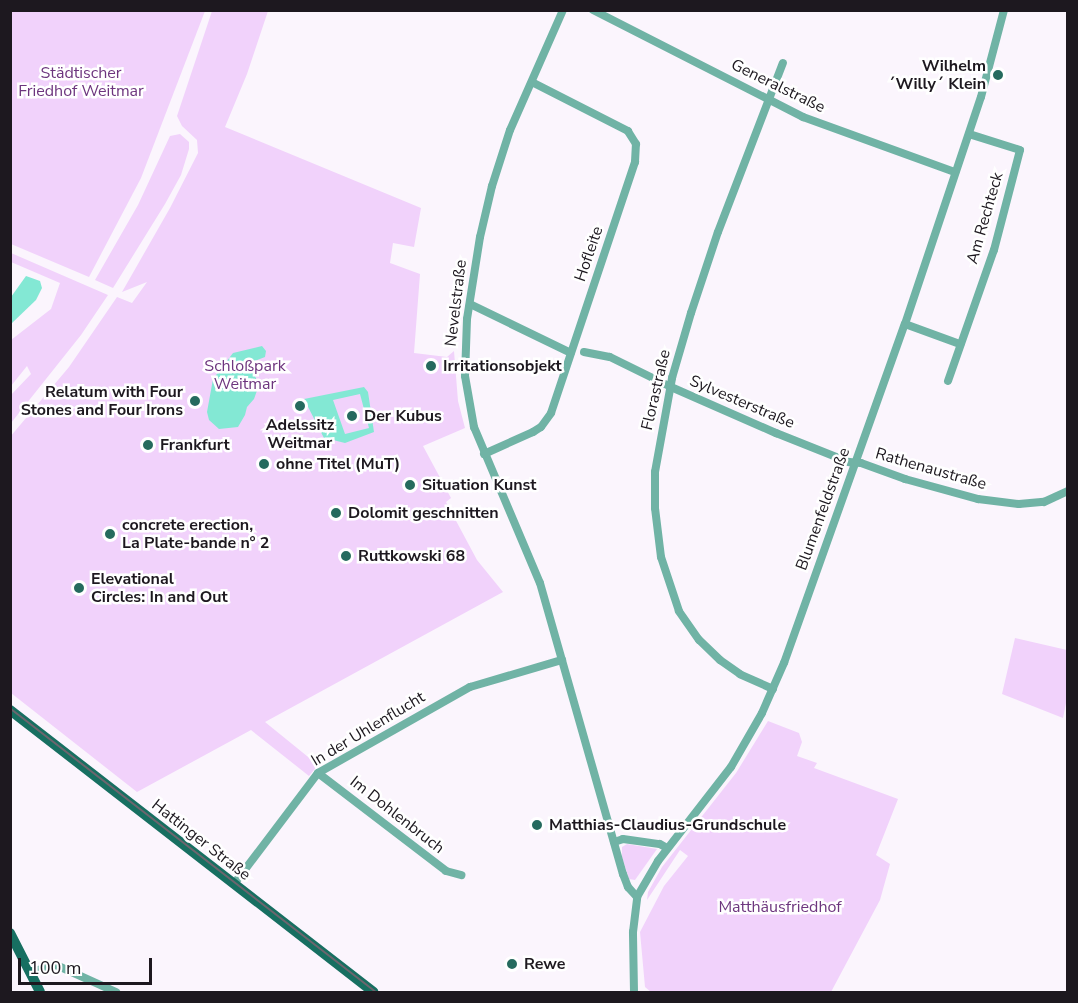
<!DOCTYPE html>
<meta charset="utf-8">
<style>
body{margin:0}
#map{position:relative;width:1078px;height:1003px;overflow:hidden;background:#fbf5fd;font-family:"Nunito Sans",sans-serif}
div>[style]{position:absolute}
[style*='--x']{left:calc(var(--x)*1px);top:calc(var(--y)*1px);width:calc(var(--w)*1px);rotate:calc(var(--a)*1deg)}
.green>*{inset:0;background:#f1d2fb}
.water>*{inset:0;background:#83e8d4}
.minor>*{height:8px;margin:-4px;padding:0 4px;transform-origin:4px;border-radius:4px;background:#70b3a5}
.major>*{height:10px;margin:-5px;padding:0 5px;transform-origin:5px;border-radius:5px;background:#176f61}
.tram>*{height:1.5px;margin:-0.75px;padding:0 0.75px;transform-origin:0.75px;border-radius:0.75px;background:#6c666e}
.dots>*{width:16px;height:16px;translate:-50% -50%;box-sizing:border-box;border:3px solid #fff;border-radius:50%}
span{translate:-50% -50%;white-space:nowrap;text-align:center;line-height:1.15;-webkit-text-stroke:5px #fff;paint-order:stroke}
.poi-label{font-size:16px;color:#1d181f;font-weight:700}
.right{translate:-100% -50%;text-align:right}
.left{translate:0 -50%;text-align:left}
.park-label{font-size:16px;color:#6d357e}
.street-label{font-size:16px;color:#1d181f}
.frame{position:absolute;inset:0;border:12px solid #1d181f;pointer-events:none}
.scale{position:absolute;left:18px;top:958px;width:134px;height:27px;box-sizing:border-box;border:3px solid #1d181f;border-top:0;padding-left:8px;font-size:18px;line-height:21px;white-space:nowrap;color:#1d181f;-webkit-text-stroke:4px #fff;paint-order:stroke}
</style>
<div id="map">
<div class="green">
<i style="clip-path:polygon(10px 11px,205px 11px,141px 178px,89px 277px,11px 244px)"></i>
<i style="clip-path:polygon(212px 11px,268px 11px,247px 74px,225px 127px,421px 208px,414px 247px,393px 243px,390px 263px,420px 274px,414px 353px,447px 357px,454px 351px,458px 401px,465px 428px,423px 446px,451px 498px,446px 502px,477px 560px,503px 592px,265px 722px,318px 765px,309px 776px,251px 730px,137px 792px,11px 693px,10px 437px,69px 367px,117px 297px,132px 303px,147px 282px,122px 292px,170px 208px,198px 153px,197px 140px,182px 126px,177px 116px)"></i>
<i style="clip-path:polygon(180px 134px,189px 142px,189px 149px,181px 175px,165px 204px,113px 288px,95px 280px,138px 205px,170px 136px)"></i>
<i style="clip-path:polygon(11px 253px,108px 295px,81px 335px,11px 423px,10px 396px,31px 374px,27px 366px,11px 386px,11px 340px,51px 309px,60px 283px,11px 262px)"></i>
<i style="clip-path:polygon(1015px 638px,1067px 650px,1067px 698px,1063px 718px,1002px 694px)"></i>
<i style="clip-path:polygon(768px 721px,799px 733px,802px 742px,797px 756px,817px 763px,814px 768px,898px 799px,876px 855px,890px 864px,880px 900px,831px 992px,651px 992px,645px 987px,640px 932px,664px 886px,688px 856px,680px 850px,647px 900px,648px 892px,662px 867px,736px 773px)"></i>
<i style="clip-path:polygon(627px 844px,657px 849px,635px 880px,629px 879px,622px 857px,622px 847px)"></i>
</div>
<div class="water">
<i style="clip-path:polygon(26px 276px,40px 281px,42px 288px,36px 300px,11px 324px,11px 297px)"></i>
<i style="clip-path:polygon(262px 346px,266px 351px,265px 357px,249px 363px,259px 385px,254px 399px,247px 407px,245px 415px,238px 427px,219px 429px,209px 420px,207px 412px,213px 379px,233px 353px)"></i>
<i style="clip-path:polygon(evenodd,364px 387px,368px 392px,374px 432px,345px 443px,333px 440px,326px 442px,304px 399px,364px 387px,360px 394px,369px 428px,345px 434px,333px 400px,360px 394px)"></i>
</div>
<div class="minor">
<i style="--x:563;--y:10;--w:131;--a:113.8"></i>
<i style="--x:510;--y:130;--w:59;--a:107.8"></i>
<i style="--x:492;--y:186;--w:52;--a:103.2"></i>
<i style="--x:480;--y:237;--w:83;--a:99"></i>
<i style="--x:467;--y:319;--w:57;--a:92"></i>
<i style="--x:465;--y:376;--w:52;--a:80"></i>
<i style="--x:474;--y:427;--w:169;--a:67.1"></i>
<i style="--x:540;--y:583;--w:303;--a:74.1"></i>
<i style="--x:623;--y:874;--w:14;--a:69"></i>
<i style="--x:628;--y:887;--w:13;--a:48"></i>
<i style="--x:593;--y:10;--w:236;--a:27"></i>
<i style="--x:803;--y:117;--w:162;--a:19.9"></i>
<i style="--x:470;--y:304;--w:112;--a:25.9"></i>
<i style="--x:905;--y:324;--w:59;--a:20"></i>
<i style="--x:584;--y:352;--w:26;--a:11"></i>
<i style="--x:610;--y:357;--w:68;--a:26.2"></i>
<i style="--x:671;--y:387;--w:115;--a:23.7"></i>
<i style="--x:776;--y:433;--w:79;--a:21.7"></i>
<i style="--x:849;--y:462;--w:12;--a:5"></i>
<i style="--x:861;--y:463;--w:47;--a:20"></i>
<i style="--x:905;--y:479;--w:76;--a:15.3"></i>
<i style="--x:978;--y:499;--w:41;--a:7"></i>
<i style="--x:1019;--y:504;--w:25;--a:-5"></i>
<i style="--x:1044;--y:502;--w:26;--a:-25"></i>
<i style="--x:948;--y:381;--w:139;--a:-70.7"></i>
<i style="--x:994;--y:250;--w:103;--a:-75.4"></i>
<i style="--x:1020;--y:150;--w:53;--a:-162.6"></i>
<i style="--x:484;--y:454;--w:54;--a:-24.2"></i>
<i style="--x:533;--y:432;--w:9;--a:-32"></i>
<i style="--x:541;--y:427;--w:17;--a:-54"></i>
<i style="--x:551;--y:413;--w:265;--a:-71.5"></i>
<i style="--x:635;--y:162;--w:18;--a:-87"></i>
<i style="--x:636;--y:144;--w:15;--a:-122"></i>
<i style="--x:628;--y:131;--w:108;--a:-153"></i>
<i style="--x:773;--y:689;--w:36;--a:-156"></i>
<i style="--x:740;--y:674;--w:24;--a:-145"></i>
<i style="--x:720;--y:660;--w:29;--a:-136"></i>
<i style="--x:699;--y:640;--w:35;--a:-125"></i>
<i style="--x:679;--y:611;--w:57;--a:-108.4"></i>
<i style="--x:661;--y:557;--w:49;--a:-97"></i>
<i style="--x:655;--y:508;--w:36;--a:-90"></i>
<i style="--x:655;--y:472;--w:96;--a:-79.7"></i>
<i style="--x:672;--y:378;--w:68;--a:-73.7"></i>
<i style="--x:691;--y:313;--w:85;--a:-71.6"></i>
<i style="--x:718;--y:232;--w:181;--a:-69"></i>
<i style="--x:318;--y:773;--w:161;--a:37.4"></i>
<i style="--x:446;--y:871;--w:16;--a:15"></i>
<i style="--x:614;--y:842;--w:9;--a:-18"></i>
<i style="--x:623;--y:839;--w:37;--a:8"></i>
<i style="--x:660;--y:844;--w:8;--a:30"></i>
<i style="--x:234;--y:884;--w:139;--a:-52.9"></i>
<i style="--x:318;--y:773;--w:175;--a:-29.5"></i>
<i style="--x:470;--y:687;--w:96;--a:-16.4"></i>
<i style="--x:31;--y:972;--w:26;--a:-16"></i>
<i style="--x:56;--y:965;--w:66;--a:24.2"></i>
<i style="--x:634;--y:992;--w:60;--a:-91"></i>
<i style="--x:633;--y:932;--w:35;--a:-83"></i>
<i style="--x:637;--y:897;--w:42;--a:-59.7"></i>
<i style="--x:658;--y:861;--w:119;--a:-52.2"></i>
<i style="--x:731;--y:767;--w:62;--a:-60.1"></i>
<i style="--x:762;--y:713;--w:55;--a:-66.3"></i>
<i style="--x:784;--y:663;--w:360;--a:-70.4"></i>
<i style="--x:905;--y:324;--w:239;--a:-71.5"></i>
<i style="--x:981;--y:97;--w:90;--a:-75.2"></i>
</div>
<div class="major">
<i style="--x:10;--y:710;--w:460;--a:37.8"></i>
<i style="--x:10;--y:933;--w:66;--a:63"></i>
</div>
<div class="tram">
<i style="--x:10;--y:708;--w:463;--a:37.8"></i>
</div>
<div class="dots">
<i style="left:998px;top:75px;background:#256a5e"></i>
<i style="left:431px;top:366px;background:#256a5e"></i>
<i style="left:195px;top:401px;background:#256a5e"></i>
<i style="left:300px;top:406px;background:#256a5e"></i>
<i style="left:352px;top:416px;background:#256a5e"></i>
<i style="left:148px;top:445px;background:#256a5e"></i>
<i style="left:264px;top:464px;background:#256a5e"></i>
<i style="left:410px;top:485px;background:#256a5e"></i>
<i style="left:336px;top:513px;background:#256a5e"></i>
<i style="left:110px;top:534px;background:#256a5e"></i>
<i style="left:346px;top:556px;background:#256a5e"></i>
<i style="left:79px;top:588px;background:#256a5e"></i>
<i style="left:537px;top:825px;background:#256a5e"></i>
<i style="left:512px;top:964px;background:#256a5e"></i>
</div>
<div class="poi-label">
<span class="right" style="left:986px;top:75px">Wilhelm<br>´Willy´ Klein</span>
<span class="left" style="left:443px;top:366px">Irritationsobjekt</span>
<span class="right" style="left:183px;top:401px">Relatum with Four<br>Stones and Four Irons</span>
<span class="left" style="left:364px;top:416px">Der Kubus</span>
<span style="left:300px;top:434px">Adelssitz<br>Weitmar</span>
<span class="left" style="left:160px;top:445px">Frankfurt</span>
<span class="left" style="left:276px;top:464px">ohne Titel (MuT)</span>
<span class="left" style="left:422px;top:485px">Situation Kunst</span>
<span class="left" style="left:348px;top:513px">Dolomit geschnitten</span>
<span class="left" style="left:122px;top:534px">concrete erection,<br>La Plate-bande n° 2</span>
<span class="left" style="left:358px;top:556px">Ruttkowski 68</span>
<span class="left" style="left:91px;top:588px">Elevational<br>Circles: In and Out</span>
<span class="left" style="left:549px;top:825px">Matthias-Claudius-Grundschule</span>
<span class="left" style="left:524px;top:964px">Rewe</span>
</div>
<div class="park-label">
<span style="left:81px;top:82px">Städtischer<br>Friedhof Weitmar</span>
<span style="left:245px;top:375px">Schloßpark<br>Weitmar</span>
<span style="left:780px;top:907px">Matthäusfriedhof</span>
</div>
<div class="street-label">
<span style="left:778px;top:86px;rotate:26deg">Generalstraße</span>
<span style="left:985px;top:218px;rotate:-74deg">Am Rechteck</span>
<span style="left:589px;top:254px;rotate:-71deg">Hofleite</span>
<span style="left:456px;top:303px;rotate:-83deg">Nevelstraße</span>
<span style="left:656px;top:390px;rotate:-77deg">Florastraße</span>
<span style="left:742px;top:402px;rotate:23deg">Sylvesterstraße</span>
<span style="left:931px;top:469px;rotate:16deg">Rathenaustraße</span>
<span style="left:823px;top:509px;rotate:-70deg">Blumenfeldstraße</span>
<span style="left:368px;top:729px;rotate:-31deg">In der Uhlenflucht</span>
<span style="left:397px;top:815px;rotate:38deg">Im Dohlenbruch</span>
<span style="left:201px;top:840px;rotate:38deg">Hattinger Straße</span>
</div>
<div class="frame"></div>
<div class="scale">100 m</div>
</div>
